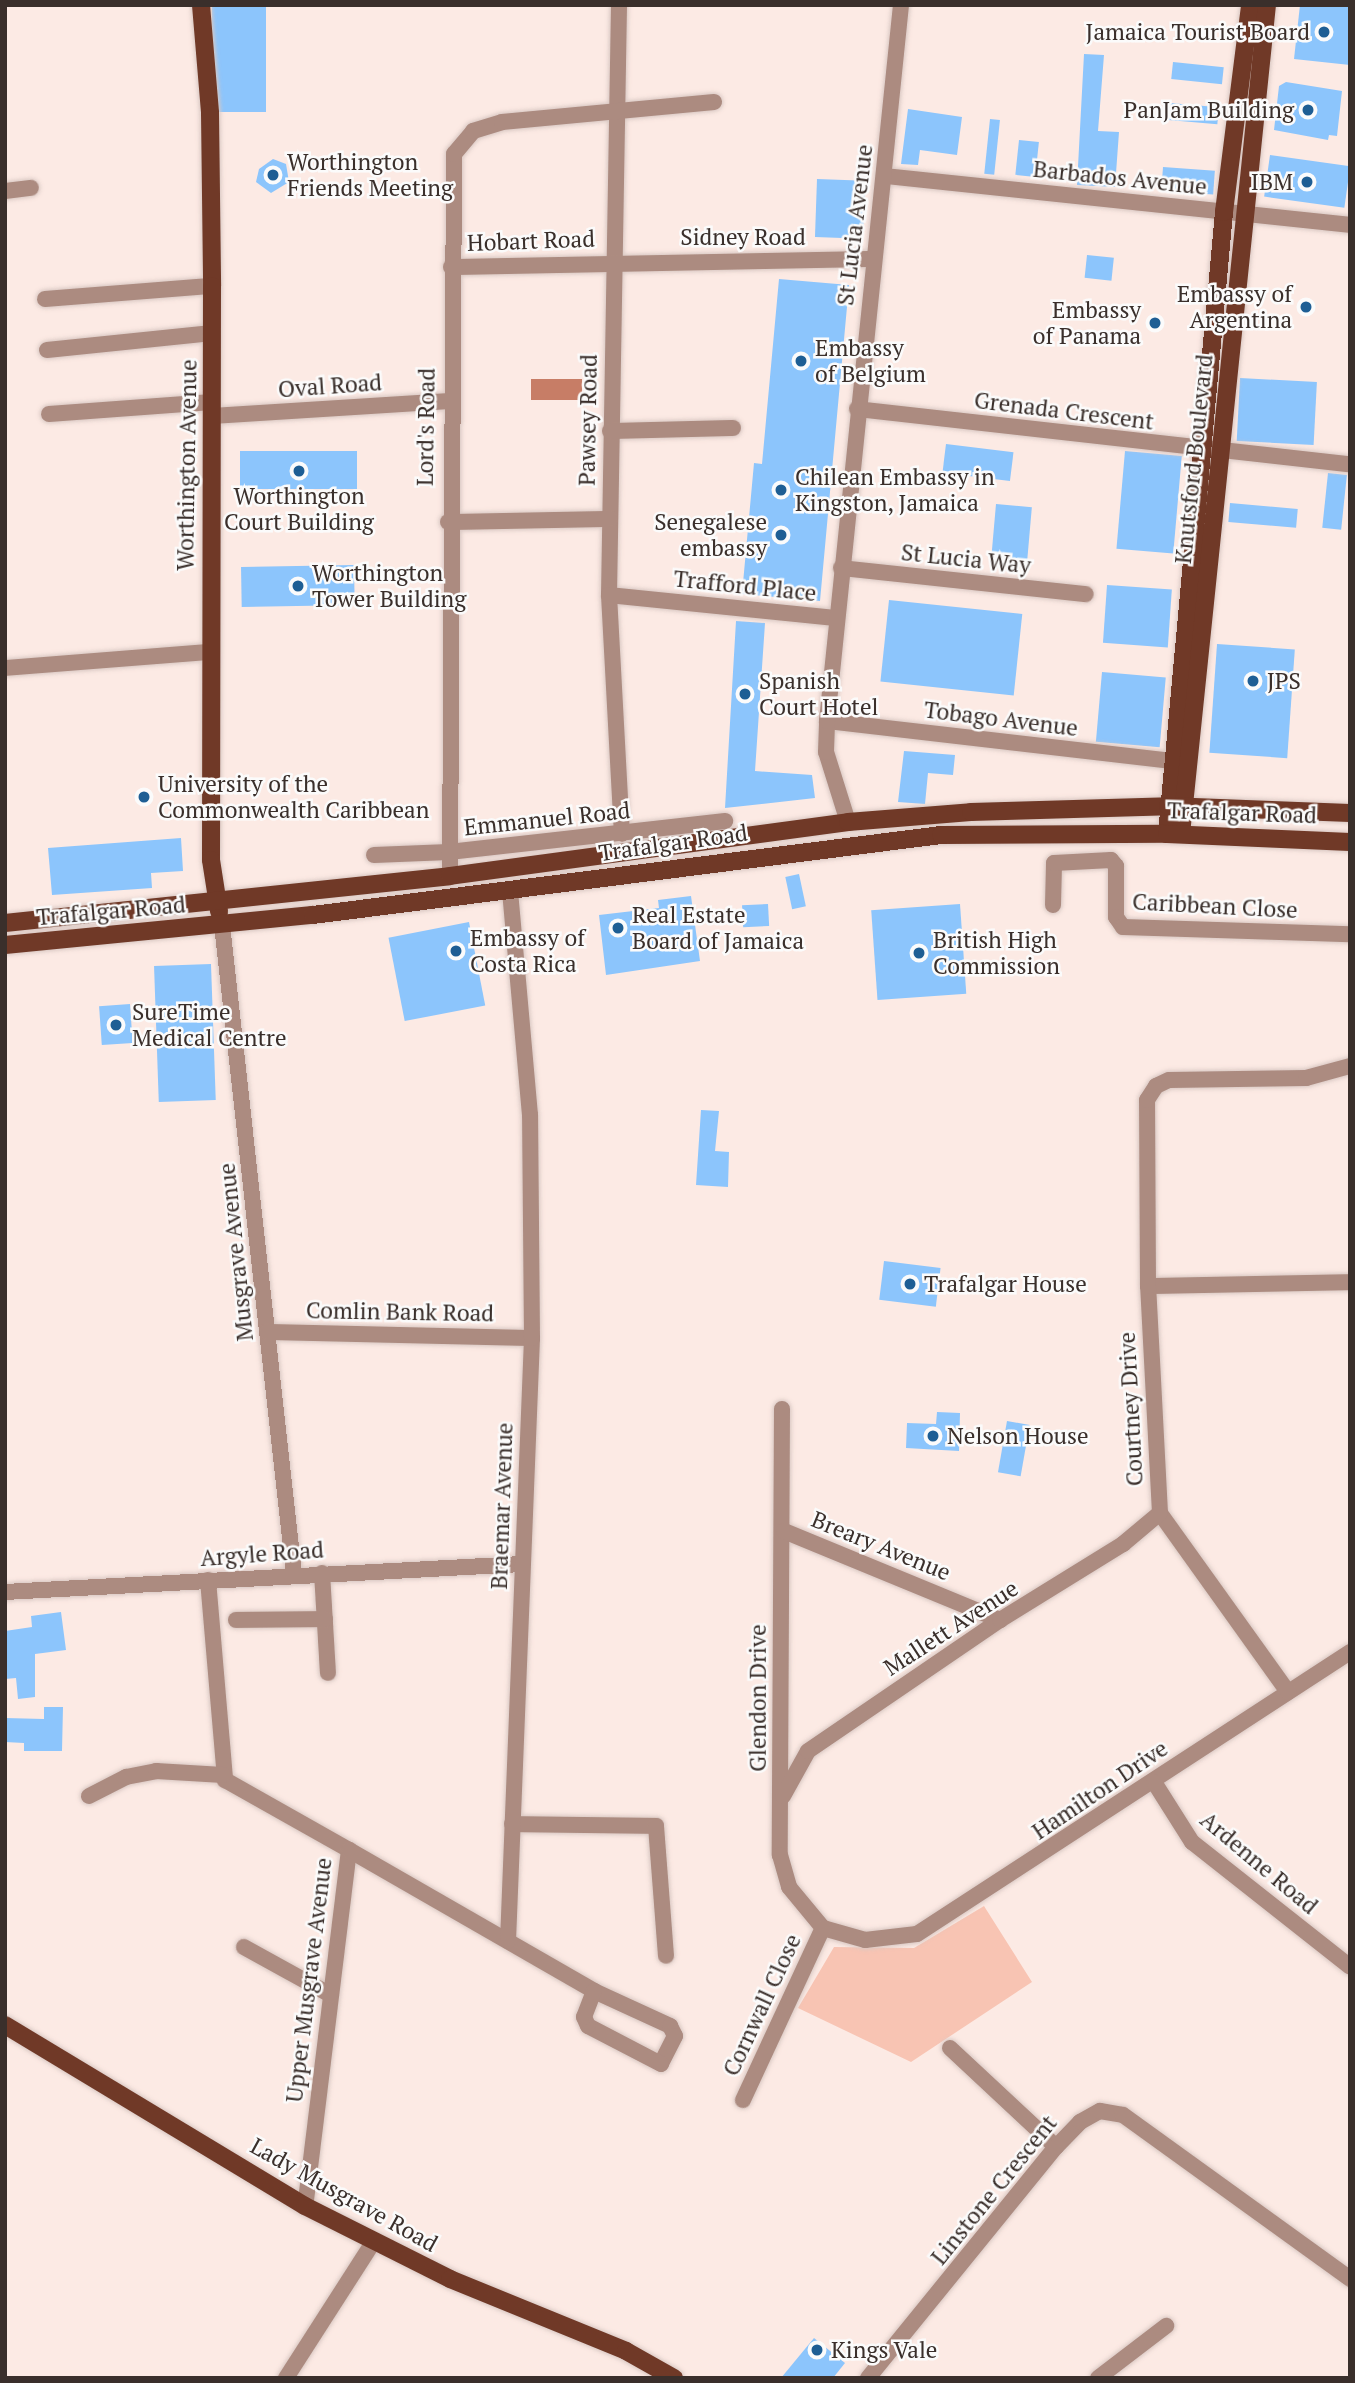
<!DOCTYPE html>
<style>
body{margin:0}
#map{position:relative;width:1355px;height:2383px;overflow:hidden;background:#fceae4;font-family:"PT Serif",serif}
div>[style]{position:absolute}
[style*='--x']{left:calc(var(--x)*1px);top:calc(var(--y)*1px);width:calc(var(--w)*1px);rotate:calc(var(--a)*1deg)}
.green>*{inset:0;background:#f8c4b3}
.water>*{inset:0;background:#c77d66;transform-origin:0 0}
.building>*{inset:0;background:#8cc5fc;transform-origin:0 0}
.roads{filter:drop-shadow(0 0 2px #d9c8c3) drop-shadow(0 0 2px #d9c8c3)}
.minor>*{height:16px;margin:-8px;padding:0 8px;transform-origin:8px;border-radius:8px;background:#ac8b80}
.major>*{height:18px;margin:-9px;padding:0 9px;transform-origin:9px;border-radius:9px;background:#703927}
.dots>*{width:19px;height:19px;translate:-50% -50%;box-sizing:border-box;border:4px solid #fbfbfb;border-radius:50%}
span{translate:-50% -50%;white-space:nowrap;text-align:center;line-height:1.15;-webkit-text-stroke:5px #fbfbfb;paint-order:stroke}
.poi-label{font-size:23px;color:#3a2f2b}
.right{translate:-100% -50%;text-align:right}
.left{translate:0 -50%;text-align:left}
.street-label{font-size:23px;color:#3a2f2b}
.frame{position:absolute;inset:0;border:7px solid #3a2f2b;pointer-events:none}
</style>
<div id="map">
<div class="green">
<i style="clip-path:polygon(984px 1906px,1032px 1982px,911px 2062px,798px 2008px,834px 1947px,914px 1948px)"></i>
</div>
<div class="water">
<i style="left:531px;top:379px;width:51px;height:21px"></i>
</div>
<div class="building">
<i style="left:212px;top:5px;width:54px;height:107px"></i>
<i style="clip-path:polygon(1300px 5px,1350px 5px,1350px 65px,1294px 59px)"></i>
<i style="clip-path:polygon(1084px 54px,1104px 55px,1098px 131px,1119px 132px,1115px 187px,1077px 185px)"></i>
<i style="left:1173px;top:62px;width:51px;height:17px;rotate:6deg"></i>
<i style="clip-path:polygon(1286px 82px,1342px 91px,1337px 136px,1329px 135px,1328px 140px,1274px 130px,1279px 86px)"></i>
<i style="left:1170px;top:103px;width:49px;height:17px;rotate:5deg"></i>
<i style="clip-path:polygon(908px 109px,962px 117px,957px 155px,920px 150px,918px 165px,901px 164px)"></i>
<i style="left:990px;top:119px;width:10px;height:55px;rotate:6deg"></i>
<i style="left:1019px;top:140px;width:20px;height:35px;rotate:6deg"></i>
<i style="left:1270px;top:155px;width:81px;height:42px;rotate:8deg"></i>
<i style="clip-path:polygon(273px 159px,286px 164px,289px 182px,271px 193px,256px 182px,259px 169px)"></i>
<i style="left:1163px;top:167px;width:52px;height:24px;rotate:4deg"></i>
<i style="left:817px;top:179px;width:48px;height:58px;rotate:2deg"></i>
<i style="left:1087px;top:255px;width:27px;height:23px;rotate:6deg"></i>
<i style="clip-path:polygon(779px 279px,849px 285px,820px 601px,742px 594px,754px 463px,762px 464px)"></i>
<i style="left:1240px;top:378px;width:77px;height:63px;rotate:3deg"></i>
<i style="left:946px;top:444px;width:68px;height:29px;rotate:7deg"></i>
<i style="left:357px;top:451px;width:38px;height:117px;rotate:90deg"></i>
<i style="left:1125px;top:451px;width:57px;height:98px;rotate:5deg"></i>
<i style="left:1328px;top:473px;width:19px;height:55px;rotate:6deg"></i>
<i style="left:1230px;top:503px;width:68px;height:19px;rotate:5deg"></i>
<i style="left:996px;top:504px;width:36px;height:53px;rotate:5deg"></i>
<i style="left:354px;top:565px;width:40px;height:113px;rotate:89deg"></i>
<i style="left:1107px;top:585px;width:65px;height:58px;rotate:4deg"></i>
<i style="left:889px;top:600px;width:134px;height:82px;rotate:6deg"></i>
<i style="clip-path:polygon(736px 621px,765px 623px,755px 771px,812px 775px,815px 798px,725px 808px)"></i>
<i style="left:1217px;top:644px;width:78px;height:109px;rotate:4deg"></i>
<i style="left:1102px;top:672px;width:64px;height:70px;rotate:5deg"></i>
<i style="clip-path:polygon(904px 751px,955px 755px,953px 775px,928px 773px,925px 804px,898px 802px)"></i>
<i style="clip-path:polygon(181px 838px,183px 871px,151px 873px,152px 888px,52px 895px,48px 848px)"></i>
<i style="left:799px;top:874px;width:33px;height:14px;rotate:78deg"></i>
<i style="clip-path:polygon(691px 896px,700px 961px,606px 975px,599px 915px,659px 908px,658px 900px)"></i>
<i style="left:768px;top:904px;width:22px;height:26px;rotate:87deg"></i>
<i style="left:960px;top:904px;width:90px;height:89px;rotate:86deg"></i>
<i style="left:469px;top:922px;width:85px;height:82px;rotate:79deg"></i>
<i style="left:211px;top:964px;width:136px;height:57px;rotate:88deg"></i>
<i style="left:130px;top:1004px;width:39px;height:31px;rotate:86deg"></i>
<i style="clip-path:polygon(701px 1110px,719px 1111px,715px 1151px,729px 1152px,728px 1187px,696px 1185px)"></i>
<i style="left:884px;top:1261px;width:57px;height:39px;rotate:7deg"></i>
<i style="clip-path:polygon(937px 1412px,960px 1413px,959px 1451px,906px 1448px,907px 1423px,936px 1424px)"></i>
<i style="left:1007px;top:1421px;width:23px;height:52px;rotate:10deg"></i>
<i style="clip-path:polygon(61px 1612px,66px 1650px,35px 1654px,35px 1697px,18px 1699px,16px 1678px,5px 1679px,5px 1631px,32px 1627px,31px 1616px)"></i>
<i style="clip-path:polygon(44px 1707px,63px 1707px,62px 1751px,24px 1751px,24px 1743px,5px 1742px,5px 1718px,44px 1719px)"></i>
<i style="clip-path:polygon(814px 2338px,845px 2363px,833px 2378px,781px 2378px)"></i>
</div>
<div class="roads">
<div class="minor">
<i style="--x:619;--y:5;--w:590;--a:90.97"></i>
<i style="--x:609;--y:595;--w:239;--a:86.9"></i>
<i style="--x:885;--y:176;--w:468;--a:6"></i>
<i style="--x:5;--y:191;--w:26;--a:-7"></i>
<i style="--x:451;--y:267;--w:422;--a:-1.1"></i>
<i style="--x:45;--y:299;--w:168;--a:-4.5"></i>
<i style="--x:47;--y:350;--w:166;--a:-5.9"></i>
<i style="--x:857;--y:409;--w:496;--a:6.4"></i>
<i style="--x:49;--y:414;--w:163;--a:-4.2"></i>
<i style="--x:212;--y:416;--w:238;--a:-3.6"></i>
<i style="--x:610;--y:431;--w:123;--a:-1.4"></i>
<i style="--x:448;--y:522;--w:162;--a:-1.1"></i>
<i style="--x:841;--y:568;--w:246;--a:6.1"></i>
<i style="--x:609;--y:595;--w:227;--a:5.8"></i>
<i style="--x:5;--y:668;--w:205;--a:-4.5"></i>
<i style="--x:827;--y:721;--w:346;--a:6.6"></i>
<i style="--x:848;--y:822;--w:73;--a:-107.4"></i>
<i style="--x:826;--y:752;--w:31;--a:-88"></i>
<i style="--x:827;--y:721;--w:720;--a:-84.1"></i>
<i style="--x:374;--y:855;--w:75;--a:-2.3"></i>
<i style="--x:449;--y:852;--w:278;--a:-6.4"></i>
<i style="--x:450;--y:876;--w:722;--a:-89.68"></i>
<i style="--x:454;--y:154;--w:30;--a:-50"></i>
<i style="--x:473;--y:131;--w:30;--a:-17"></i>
<i style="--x:502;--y:122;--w:213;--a:-5.4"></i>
<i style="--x:1053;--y:905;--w:42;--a:-88.6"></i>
<i style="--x:1054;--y:863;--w:57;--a:-3"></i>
<i style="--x:1111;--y:860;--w:8;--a:50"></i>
<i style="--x:1116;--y:866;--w:51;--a:90"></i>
<i style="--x:1116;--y:917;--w:12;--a:55"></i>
<i style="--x:1123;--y:927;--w:227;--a:1.8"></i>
<i style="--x:222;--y:925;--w:653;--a:83.67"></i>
<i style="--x:1148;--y:1286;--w:202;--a:-1.1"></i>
<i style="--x:267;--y:1332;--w:265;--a:1.3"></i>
<i style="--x:782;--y:1409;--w:446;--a:90.3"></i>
<i style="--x:780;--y:1855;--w:33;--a:74"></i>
<i style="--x:789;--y:1887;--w:53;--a:50.3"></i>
<i style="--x:823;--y:1928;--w:44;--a:15.9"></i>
<i style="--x:865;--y:1940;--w:52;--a:-6.6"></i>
<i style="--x:917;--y:1934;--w:517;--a:-33.07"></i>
<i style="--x:784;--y:1531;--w:234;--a:22.4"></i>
<i style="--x:322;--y:1573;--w:100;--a:86.6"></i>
<i style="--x:208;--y:1580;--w:201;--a:85.1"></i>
<i style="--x:225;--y:1780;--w:142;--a:29.4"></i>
<i style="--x:349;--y:1850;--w:359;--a:97"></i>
<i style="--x:5;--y:1592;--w:518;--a:-3.1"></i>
<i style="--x:236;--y:1620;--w:89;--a:-0.6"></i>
<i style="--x:1288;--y:1692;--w:220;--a:-125.6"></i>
<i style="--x:1160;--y:1513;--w:227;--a:-93"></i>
<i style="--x:1148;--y:1286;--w:186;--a:-90.3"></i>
<i style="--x:1147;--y:1100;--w:17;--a:-57"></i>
<i style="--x:1156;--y:1086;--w:14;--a:-25"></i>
<i style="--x:1169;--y:1080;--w:137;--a:-0.8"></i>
<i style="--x:1306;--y:1078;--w:46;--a:-15.3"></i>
<i style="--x:1154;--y:1782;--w:71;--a:57.7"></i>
<i style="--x:1192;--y:1842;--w:201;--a:38.3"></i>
<i style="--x:89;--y:1796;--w:42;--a:-27.2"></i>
<i style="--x:126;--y:1777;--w:31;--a:-11"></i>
<i style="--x:156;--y:1771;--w:67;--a:3.4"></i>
<i style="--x:783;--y:1796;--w:51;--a:-60.9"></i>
<i style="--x:808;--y:1751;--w:232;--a:-34.3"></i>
<i style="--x:1000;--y:1620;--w:145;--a:-31.7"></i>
<i style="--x:1123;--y:1544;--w:48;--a:-40"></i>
<i style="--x:512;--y:1824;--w:144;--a:0.8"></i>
<i style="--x:656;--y:1826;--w:130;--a:85.6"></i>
<i style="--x:349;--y:1850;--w:283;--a:29.9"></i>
<i style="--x:594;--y:1991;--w:84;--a:24.7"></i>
<i style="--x:670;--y:2026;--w:11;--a:63"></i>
<i style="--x:675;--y:2036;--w:31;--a:117"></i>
<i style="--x:661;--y:2064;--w:82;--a:-152.5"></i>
<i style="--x:588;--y:2026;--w:10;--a:-114"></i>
<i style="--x:584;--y:2017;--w:28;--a:-69"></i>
<i style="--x:508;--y:1941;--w:603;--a:-87.72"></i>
<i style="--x:532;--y:1338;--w:223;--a:-90.5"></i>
<i style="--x:530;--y:1115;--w:226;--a:-95.1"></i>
<i style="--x:244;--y:1947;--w:99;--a:28.9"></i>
<i style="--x:950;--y:2048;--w:145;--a:43"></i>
<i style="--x:743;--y:2100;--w:190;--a:-65.1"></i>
<i style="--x:286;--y:2378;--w:163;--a:-57.3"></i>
<i style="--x:868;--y:2378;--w:298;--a:-50.9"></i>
<i style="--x:1056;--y:2147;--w:35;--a:-46"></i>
<i style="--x:1080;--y:2122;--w:23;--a:-29"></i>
<i style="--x:1100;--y:2111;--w:23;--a:10"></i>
<i style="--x:1123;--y:2115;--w:280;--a:35.8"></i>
<i style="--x:1098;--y:2378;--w:86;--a:-37.4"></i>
</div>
<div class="major">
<i style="--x:201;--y:5;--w:108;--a:85.2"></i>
<i style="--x:210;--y:113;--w:173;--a:89.3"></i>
<i style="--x:212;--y:286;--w:574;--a:90.1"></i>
<i style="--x:211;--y:860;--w:52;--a:81.1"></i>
<i style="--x:1167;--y:834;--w:625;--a:-84.76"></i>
<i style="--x:1224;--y:212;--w:209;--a:-82.8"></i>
<i style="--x:1181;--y:834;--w:833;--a:-84.08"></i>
<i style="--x:5;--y:923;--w:447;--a:-6"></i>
<i style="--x:450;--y:876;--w:402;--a:-7.7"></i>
<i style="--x:848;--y:822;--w:123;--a:-4.6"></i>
<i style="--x:971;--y:812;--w:197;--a:-1.7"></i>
<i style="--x:1168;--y:806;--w:182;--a:2.2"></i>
<i style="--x:5;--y:945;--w:309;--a:-5.6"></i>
<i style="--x:313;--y:915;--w:633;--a:-7.26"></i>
<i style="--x:941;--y:835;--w:226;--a:-0.3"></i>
<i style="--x:1167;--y:834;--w:183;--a:2.5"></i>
<i style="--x:5;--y:2025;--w:350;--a:31.1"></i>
<i style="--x:305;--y:2206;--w:162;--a:26.7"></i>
<i style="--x:450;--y:2279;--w:190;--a:22.2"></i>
<i style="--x:626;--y:2351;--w:55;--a:29.4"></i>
</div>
</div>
<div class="dots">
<i style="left:1324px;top:32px;background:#1e5e94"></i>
<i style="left:1308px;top:110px;background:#1e5e94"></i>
<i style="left:273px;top:175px;background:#1e5e94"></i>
<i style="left:1307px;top:182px;background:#1e5e94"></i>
<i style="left:1306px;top:307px;background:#1e5e94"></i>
<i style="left:1155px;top:323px;background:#1e5e94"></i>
<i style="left:801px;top:361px;background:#1e5e94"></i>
<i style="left:299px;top:471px;background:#1e5e94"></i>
<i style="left:781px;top:490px;background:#1e5e94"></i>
<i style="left:781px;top:535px;background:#1e5e94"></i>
<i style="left:298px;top:586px;background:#1e5e94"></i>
<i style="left:1253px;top:681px;background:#1e5e94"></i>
<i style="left:745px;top:694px;background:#1e5e94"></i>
<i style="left:144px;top:797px;background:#1e5e94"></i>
<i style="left:618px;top:928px;background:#1e5e94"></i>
<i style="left:456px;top:951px;background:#1e5e94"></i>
<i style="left:919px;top:953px;background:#1e5e94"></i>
<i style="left:116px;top:1025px;background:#1e5e94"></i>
<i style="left:910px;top:1284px;background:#1e5e94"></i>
<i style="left:933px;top:1436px;background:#1e5e94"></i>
<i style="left:817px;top:2350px;background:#1e5e94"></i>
</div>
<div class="poi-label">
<span class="right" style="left:1310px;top:32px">Jamaica Tourist Board</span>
<span class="right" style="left:1294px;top:110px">PanJam Building</span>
<span class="left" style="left:287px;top:175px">Worthington<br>Friends Meeting</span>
<span class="right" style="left:1293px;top:182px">IBM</span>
<span class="right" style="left:1292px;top:307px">Embassy of<br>Argentina</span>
<span class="right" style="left:1141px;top:323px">Embassy<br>of Panama</span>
<span class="left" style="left:815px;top:361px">Embassy<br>of Belgium</span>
<span class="left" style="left:795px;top:490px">Chilean Embassy in<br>Kingston, Jamaica</span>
<span style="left:299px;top:509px">Worthington<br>Court Building</span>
<span class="right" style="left:767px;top:535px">Senegalese<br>embassy</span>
<span class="left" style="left:312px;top:586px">Worthington<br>Tower Building</span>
<span class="left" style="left:759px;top:694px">Spanish<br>Court Hotel</span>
<span class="left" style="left:1267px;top:681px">JPS</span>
<span class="left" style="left:158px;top:797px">University of the<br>Commonwealth Caribbean</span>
<span class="left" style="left:632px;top:928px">Real Estate<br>Board of Jamaica</span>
<span class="left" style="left:470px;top:951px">Embassy of<br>Costa Rica</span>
<span class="left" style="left:933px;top:953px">British High<br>Commission</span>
<span class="left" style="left:132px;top:1025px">SureTime<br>Medical Centre</span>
<span class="left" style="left:924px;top:1284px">Trafalgar House</span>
<span class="left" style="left:947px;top:1436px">Nelson House</span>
<span class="left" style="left:831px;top:2350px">Kings Vale</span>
</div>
<div class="street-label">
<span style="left:1120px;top:178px;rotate:6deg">Barbados Avenue</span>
<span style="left:855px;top:225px;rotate:-83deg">St Lucia Avenue</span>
<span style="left:743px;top:237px">Sidney Road</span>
<span style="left:531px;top:241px;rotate:-2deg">Hobart Road</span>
<span style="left:330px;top:386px;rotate:-4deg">Oval Road</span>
<span style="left:1064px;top:411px;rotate:7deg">Grenada Crescent</span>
<span style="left:588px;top:420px;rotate:-89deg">Pawsey Road</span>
<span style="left:426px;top:427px;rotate:-89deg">Lord's Road</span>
<span style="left:1194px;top:459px;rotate:-84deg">Knutsford Boulevard</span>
<span style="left:187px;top:465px;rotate:-89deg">Worthington Avenue</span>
<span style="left:966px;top:559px;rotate:6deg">St Lucia Way</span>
<span style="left:745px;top:586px;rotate:6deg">Trafford Place</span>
<span style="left:1001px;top:719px;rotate:7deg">Tobago Avenue</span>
<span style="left:1242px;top:813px;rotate:2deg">Trafalgar Road</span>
<span style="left:547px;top:819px;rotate:-6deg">Emmanuel Road</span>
<span style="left:673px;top:843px;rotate:-8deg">Trafalgar Road</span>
<span style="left:1215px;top:906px;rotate:3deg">Caribbean Close</span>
<span style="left:111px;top:911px;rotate:-5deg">Trafalgar Road</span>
<span style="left:236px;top:1252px;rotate:-96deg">Musgrave Avenue</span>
<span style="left:400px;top:1312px;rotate:1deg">Comlin Bank Road</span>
<span style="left:1131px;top:1409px;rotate:-93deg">Courtney Drive</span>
<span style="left:502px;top:1506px;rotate:-88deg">Braemar Avenue</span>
<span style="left:881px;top:1546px;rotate:22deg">Breary Avenue</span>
<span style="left:262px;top:1554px;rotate:-4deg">Argyle Road</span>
<span style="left:951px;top:1628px;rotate:-33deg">Mallett Avenue</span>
<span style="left:758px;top:1698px;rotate:-90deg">Glendon Drive</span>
<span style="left:1100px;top:1790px;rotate:-34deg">Hamilton Drive</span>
<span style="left:1259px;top:1863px;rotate:40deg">Ardenne Road</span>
<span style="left:309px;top:1980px;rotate:-83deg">Upper Musgrave Avenue</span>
<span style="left:762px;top:2005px;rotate:-65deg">Cornwall Close</span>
<span style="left:994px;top:2190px;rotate:-51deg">Linstone Crescent</span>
<span style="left:344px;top:2195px;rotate:29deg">Lady Musgrave Road</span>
</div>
<div class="frame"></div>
</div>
